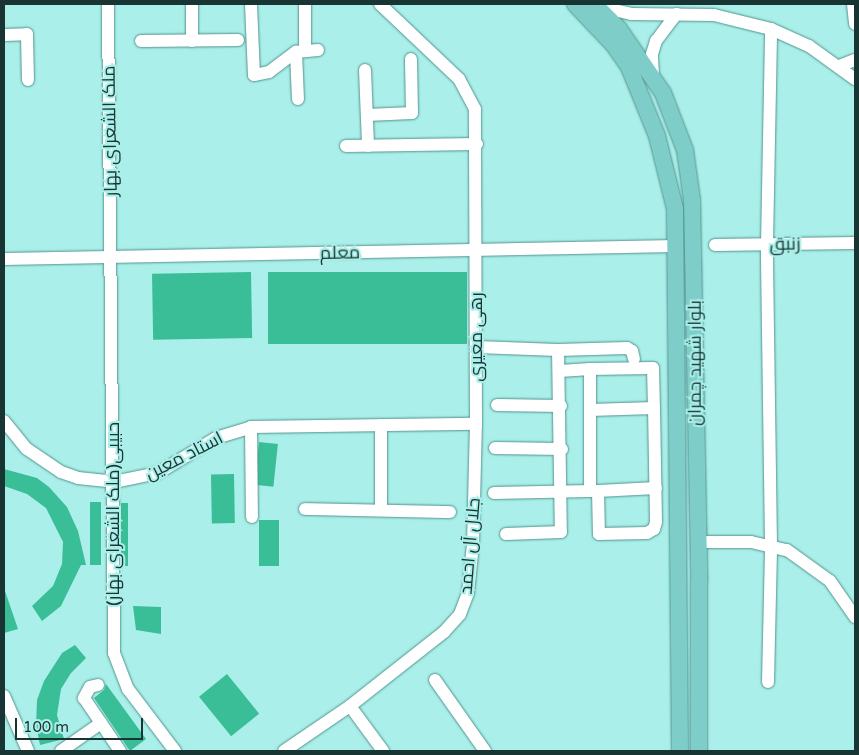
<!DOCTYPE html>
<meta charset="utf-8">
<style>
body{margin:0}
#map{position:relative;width:859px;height:755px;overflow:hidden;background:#aaefe9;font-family:"Varela Round",Cairo,sans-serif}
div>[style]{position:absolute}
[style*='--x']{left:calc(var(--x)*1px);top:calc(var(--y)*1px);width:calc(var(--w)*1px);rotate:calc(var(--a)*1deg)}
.building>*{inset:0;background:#3abe97;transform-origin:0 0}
.roads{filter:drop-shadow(0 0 1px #52948f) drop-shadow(0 0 1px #52948f)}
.minor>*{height:12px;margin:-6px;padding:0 6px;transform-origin:6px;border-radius:6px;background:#fff}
.major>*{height:16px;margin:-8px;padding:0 8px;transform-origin:8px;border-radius:8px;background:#7ecdc8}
span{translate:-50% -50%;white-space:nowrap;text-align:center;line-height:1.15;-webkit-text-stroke:4px #aaefe9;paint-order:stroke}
.street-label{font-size:18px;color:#193533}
.frame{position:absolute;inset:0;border:5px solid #193533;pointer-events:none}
.scale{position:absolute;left:15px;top:718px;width:128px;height:22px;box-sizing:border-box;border:2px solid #193533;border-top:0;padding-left:6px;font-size:15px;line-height:18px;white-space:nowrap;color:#193533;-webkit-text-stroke:4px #aaefe9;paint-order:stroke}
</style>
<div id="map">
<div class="building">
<i style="left:251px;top:272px;width:66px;height:99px;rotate:89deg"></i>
<i style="left:268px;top:272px;width:199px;height:72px"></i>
<i style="left:259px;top:442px;width:19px;height:43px;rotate:6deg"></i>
<i style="clip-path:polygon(4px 469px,37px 478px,49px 487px,67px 507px,78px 531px,86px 565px,81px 565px,61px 606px,42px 621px,32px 606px,53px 586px,62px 564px,63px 542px,46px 508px,27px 494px,4px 486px)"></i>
<i style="left:234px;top:474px;width:49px;height:23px;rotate:89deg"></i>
<i style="left:90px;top:502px;width:11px;height:63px"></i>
<i style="left:121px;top:503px;width:7px;height:63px"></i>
<i style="left:259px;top:520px;width:20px;height:46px"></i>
<i style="clip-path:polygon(4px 588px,18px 629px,4px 633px)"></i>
<i style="clip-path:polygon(133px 606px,161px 607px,161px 634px,136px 630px)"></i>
<i style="clip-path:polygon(75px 645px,86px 658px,71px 673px,61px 689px,57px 715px,64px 739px,40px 745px,36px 725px,37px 700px,44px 681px,62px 653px)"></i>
<i style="left:227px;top:674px;width:51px;height:36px;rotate:51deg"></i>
<i style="clip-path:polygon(106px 684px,146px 739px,130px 751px,94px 698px,104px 690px)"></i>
</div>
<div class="roads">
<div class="minor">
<i style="--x:108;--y:4;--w:649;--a:89.47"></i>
<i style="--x:114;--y:653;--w:39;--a:69"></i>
<i style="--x:128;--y:689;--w:78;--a:52.8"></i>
<i style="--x:192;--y:4;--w:37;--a:90"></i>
<i style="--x:251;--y:4;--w:71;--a:87.6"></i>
<i style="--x:254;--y:75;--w:15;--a:-11"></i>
<i style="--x:269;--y:72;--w:34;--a:-37"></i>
<i style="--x:296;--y:52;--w:22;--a:-5"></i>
<i style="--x:305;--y:4;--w:46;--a:90"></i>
<i style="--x:853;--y:4;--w:20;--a:84"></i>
<i style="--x:597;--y:6;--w:35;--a:13"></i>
<i style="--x:631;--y:14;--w:83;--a:0.7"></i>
<i style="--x:714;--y:15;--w:59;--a:13.8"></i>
<i style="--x:771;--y:29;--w:42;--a:24.1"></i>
<i style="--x:809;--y:46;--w:57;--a:35.7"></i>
<i style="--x:4;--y:35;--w:23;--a:-2"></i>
<i style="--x:27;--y:34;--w:46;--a:88.8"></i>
<i style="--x:141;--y:41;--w:97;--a:-0.6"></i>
<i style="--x:296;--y:52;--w:47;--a:87.6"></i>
<i style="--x:839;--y:66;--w:17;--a:-21"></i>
<i style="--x:365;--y:70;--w:76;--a:87.7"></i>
<i style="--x:653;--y:76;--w:22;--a:-93"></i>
<i style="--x:652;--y:54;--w:14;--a:-73"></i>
<i style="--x:656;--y:41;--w:34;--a:-53"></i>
<i style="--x:367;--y:115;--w:45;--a:-2.5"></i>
<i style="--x:412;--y:113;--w:54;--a:-91.1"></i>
<i style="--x:346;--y:146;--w:131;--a:-0.9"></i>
<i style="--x:715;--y:245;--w:140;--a:-0.8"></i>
<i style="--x:4;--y:259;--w:672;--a:-1.11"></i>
<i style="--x:476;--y:347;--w:82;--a:2.1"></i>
<i style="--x:558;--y:350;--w:182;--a:89.1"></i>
<i style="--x:561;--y:532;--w:55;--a:177.9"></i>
<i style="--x:558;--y:350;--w:69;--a:-1.7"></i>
<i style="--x:627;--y:348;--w:6;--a:31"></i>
<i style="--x:632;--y:351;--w:8;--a:76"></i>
<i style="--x:590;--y:369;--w:63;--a:-0.9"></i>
<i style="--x:653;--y:368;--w:40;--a:88.6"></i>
<i style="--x:560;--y:371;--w:30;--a:-4"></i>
<i style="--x:590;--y:369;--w:122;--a:90"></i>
<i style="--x:590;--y:491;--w:8;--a:0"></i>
<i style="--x:598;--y:491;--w:43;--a:88.7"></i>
<i style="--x:599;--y:534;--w:48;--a:-1.2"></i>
<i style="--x:647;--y:533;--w:8;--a:-30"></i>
<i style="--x:654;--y:529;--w:7;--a:-74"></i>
<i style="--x:656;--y:522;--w:114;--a:-91"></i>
<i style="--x:654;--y:408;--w:64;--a:178.2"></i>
<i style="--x:497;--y:405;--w:64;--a:0.9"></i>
<i style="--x:4;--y:421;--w:36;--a:51"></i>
<i style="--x:27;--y:449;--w:41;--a:34.1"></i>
<i style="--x:61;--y:472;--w:18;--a:19"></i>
<i style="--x:78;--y:478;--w:36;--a:6"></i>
<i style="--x:114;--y:482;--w:45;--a:-11.6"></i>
<i style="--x:158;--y:473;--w:68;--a:-31.1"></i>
<i style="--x:216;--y:438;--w:37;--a:-17"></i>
<i style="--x:251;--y:427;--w:225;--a:-0.8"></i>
<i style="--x:381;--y:425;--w:85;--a:90"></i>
<i style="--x:251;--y:427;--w:90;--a:89.4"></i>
<i style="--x:495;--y:448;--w:67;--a:0.9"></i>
<i style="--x:598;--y:491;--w:58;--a:-3"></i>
<i style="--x:494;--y:493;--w:96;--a:-1.2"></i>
<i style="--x:305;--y:509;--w:145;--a:1.2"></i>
<i style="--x:699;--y:542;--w:52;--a:0"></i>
<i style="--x:751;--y:542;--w:37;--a:13"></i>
<i style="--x:787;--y:550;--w:53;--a:35.8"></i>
<i style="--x:830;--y:581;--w:44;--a:55.2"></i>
<i style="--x:435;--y:680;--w:87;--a:54.8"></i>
<i style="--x:768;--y:682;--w:136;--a:-88.7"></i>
<i style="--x:771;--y:546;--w:302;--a:-90.8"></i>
<i style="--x:767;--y:244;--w:215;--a:-88.9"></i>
<i style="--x:98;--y:685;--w:8;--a:166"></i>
<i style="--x:90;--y:687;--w:13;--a:119"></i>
<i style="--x:84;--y:698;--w:64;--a:55.8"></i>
<i style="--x:4;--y:696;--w:60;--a:66.4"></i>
<i style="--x:350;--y:706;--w:56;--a:53.7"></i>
<i style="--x:61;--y:751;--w:49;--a:-35"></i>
<i style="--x:284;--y:751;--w:80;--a:-34.3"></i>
<i style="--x:350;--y:706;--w:120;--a:-38.2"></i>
<i style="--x:444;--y:632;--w:24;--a:-48"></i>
<i style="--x:460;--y:614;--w:22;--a:-69"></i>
<i style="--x:468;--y:593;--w:49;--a:-84.2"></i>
<i style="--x:473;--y:544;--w:120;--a:-88.6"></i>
<i style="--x:476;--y:424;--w:315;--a:-90.2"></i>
<i style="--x:475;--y:109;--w:34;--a:-118"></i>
<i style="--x:459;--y:79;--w:109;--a:-136.5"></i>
</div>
<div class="major">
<i style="--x:575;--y:4;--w:55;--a:46.5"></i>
<i style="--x:613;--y:44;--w:28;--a:55"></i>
<i style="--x:629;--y:67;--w:74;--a:67.9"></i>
<i style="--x:657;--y:136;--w:75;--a:76.1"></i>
<i style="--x:675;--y:209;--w:542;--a:89.47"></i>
<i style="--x:594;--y:4;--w:35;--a:45"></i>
<i style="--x:619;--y:29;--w:78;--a:55.5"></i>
<i style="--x:663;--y:93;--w:61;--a:68.9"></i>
<i style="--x:685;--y:150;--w:50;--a:82"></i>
<i style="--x:692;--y:200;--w:381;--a:88.9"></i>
<i style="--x:699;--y:581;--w:170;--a:90"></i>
</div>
</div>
<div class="street-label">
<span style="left:110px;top:131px;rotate:-91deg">ملک الشعرای بهار</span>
<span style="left:785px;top:244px;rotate:-1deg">زنبق</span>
<span style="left:340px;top:253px;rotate:-1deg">معلم</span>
<span style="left:476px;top:337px;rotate:-90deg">رهی معیری</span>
<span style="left:695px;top:363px;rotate:-90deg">بلوار شهید چمران</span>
<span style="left:184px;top:456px;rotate:-27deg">استاد معین</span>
<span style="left:113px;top:514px;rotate:-90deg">حبیبی(ملک الشعرای بهار)</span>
<span style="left:470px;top:546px;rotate:-85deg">جلال آل احمد</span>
</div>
<div class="frame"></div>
<div class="scale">100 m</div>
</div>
